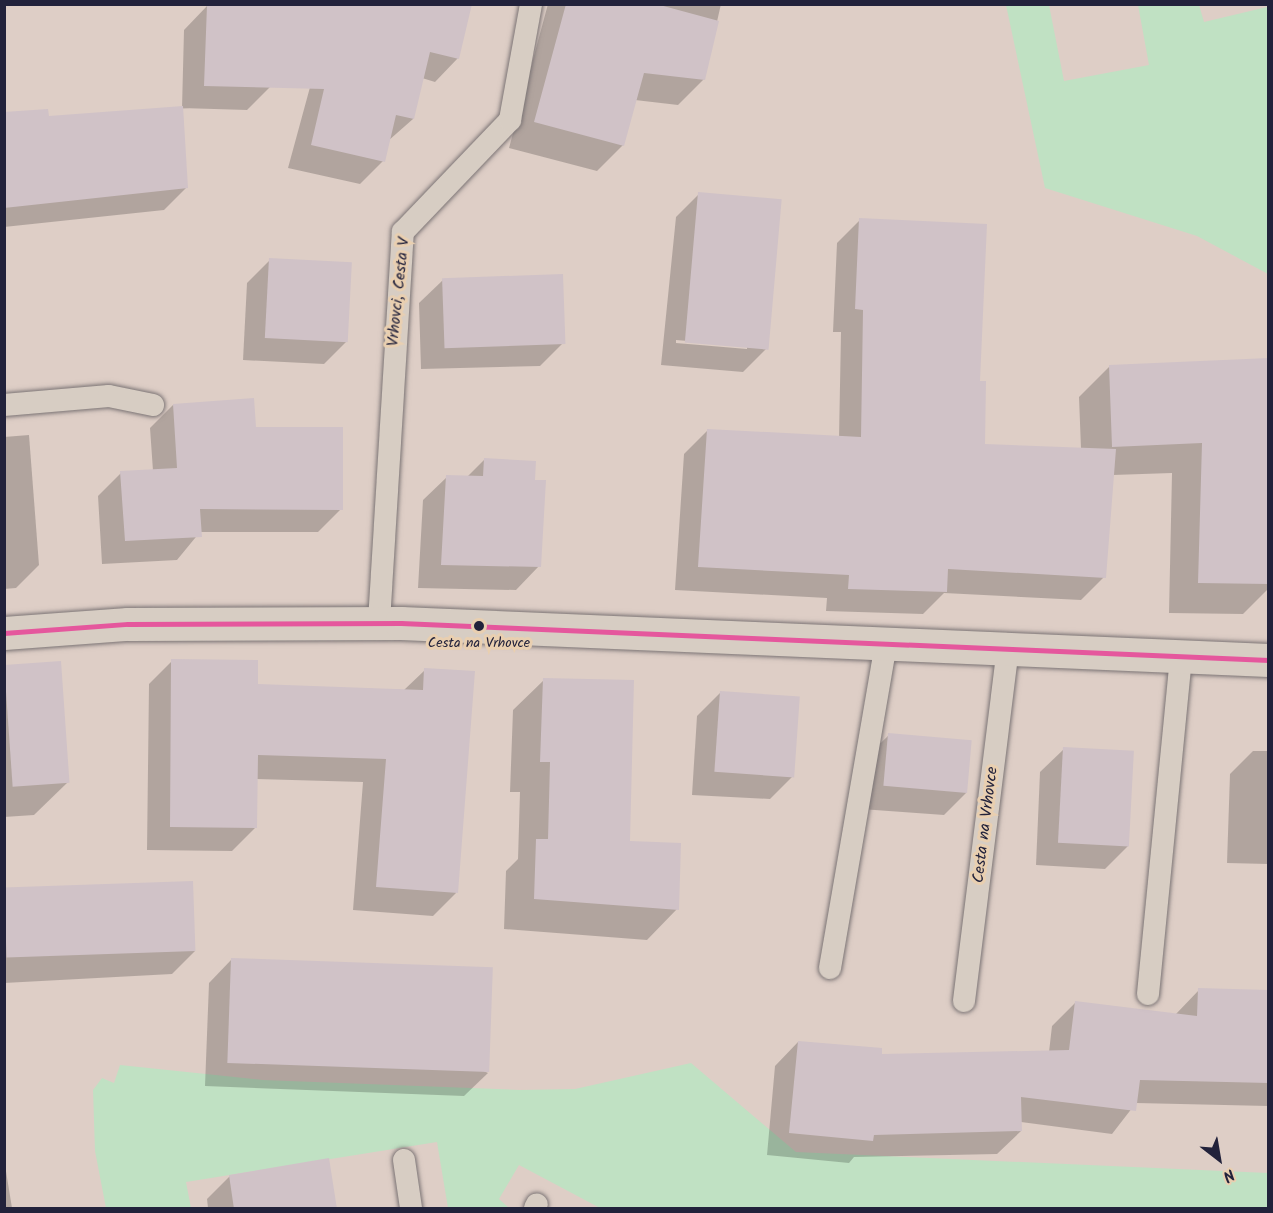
<!DOCTYPE html>
<style>
body{margin:0}
#map{position:relative;width:1273px;height:1213px;overflow:hidden;background:#decec6;font-family:Kalam,sans-serif}
div>[style]{position:absolute}
[style*='--x']{left:calc(var(--x)*1px);top:calc(var(--y)*1px);width:calc(var(--w)*1px);rotate:calc(var(--a)*1deg)}
.green>*{inset:0;background:#c0e1c3}
.shadow>*{inset:0;background:#0003}
.building>*{inset:0;background:#d0c2c7;transform-origin:0 0}
.roads{filter:drop-shadow(0 0 2px #7b7475) drop-shadow(0 0 2px #7b7475)}
.lane>*{height:22px;margin:-11px;padding:0 11px;transform-origin:11px;border-radius:11px;background:#d7cdc3}
.secondary>*{height:33px;margin:-16.5px;padding:0 16.5px;transform-origin:16.5px;border-radius:16.5px;background:#d7cdc3}
.bus-1>*{height:4.5px;margin:-2.25px;padding:0 2.25px;transform-origin:2.25px;border-radius:2.25px;background:#e5579d}
.dots>*{width:16px;height:16px;translate:-50% -50%;box-sizing:border-box;border:3px solid #e9cfb0;border-radius:50%}
span{translate:-50% -50%;white-space:nowrap;text-align:center;line-height:1.15;-webkit-text-stroke:6px #e9cfb0;paint-order:stroke}
.bus-label{font-size:14px;color:#22223b}
.street-label{font-size:16px;color:#22223b}
.frame{position:absolute;inset:0;border:6px solid #22223b;pointer-events:none}
.north{position:absolute;left:1189px;top:1129px;width:60px;height:60px;-webkit-text-stroke:4px #e9cfb0;paint-order:stroke;rotate:149deg;font-size:16px;font-weight:700;line-height:24px;text-align:center;color:#22223b}
.north::after{content:'';display:block;margin:auto;width:21px;height:27px;background:#22223b;clip-path:polygon(50% 0,100% 100%,50% 72%,0 100%)}
</style>
<div id="map">
<div class="green">
<i style="clip-path:polygon(1006px 5px,1049px 5px,1064px 81px,1149px 65px,1138px 5px,1199px 5px,1204px 22px,1267px 7px,1268px 274px,1197px 236px,1045px 188px)"></i>
<i style="clip-path:polygon(691px 1063px,796px 1152px,1268px 1173px,1268px 1208px,600px 1208px,519px 1165px,499px 1199px,509px 1208px,448px 1208px,437px 1142px,186px 1182px,191px 1208px,106px 1208px,95px 1151px,93px 1090px,102px 1078px,114px 1083px,120px 1065px,263px 1080px,520px 1090px,575px 1089px)"></i>
</div>
<div class="shadow">
<i style="clip-path:polygon(548px 4px,721px 4px,704px 79px,678px 105px,635px 100px,623px 145px,597px 171px,509px 148px)"></i>
<i style="clip-path:polygon(207px 6px,270px 87px,247px 110px,181px 108px,187px 187px,164px 210px,4px 227px,4px 114px,47px 118px,182px 108px,184px 30px)"></i>
<i style="clip-path:polygon(331px 10px,458px 58px,435px 82px,422px 78px,413px 119px,388px 141px,383px 161px,360px 184px,288px 168px)"></i>
<i style="clip-path:polygon(evenodd,699px 194px,766px 349px,743px 372px,661px 365px,676px 217px,699px 194px,676px 340px,747px 346px,747px 349px,676px 343px,676px 340px)"></i>
<i style="clip-path:polygon(860px 220px,978px 383px,983px 445px,1081px 449px,1079px 397px,1110px 366px,1268px 359px,1268px 589px,1243px 614px,1169px 613px,1172px 473px,1113px 475px,1104px 577px,1081px 600px,944px 593px,923px 614px,826px 611px,827px 598px,675px 590px,684px 454px,707px 431px,839px 438px,841px 332px,833px 332px,837px 243px)"></i>
<i style="clip-path:polygon(270px 260px,347px 341px,324px 364px,243px 360px,247px 283px)"></i>
<i style="clip-path:polygon(443px 280px,563px 343px,540px 366px,421px 369px,419px 303px)"></i>
<i style="clip-path:polygon(173px 405px,254px 428px,341px 509px,318px 532px,200px 532px,177px 560px,102px 564px,98px 496px,121px 473px,153px 471px,150px 428px)"></i>
<i style="clip-path:polygon(29px 435px,39px 565px,16px 588px,4px 589px,4px 437px)"></i>
<i style="clip-path:polygon(485px 459px,534px 481px,539px 566px,516px 590px,418px 588px,423px 500px,447px 477px,467px 477px)"></i>
<i style="clip-path:polygon(172px 661px,257px 685px,404px 690px,425px 670px,456px 893px,433px 916px,353px 910px,363px 782px,256px 779px,256px 827px,232px 851px,147px 850px,149px 684px)"></i>
<i style="clip-path:polygon(4px 666px,68px 782px,34px 815px,4px 817px)"></i>
<i style="clip-path:polygon(544px 680px,629px 843px,677px 909px,647px 940px,504px 929px,506px 871px,518px 859px,520px 792px,510px 792px,513px 710px)"></i>
<i style="clip-path:polygon(720px 693px,793px 776px,770px 799px,692px 795px,697px 716px)"></i>
<i style="clip-path:polygon(889px 735px,967px 792px,944px 815px,861px 809px,865px 758px)"></i>
<i style="clip-path:polygon(1064px 749px,1128px 846px,1105px 869px,1036px 865px,1040px 772px)"></i>
<i style="clip-path:polygon(1253px 751px,1268px 751px,1268px 864px,1227px 863px,1230px 774px)"></i>
<i style="clip-path:polygon(4px 892px,195px 951px,172px 974px,4px 983px)"></i>
<i style="clip-path:polygon(232px 959px,488px 1073px,464px 1096px,205px 1086px,209px 983px)"></i>
<i style="clip-path:polygon(1199px 990px,1268px 991px,1268px 1106px,1136px 1103px,1112px 1134px,1021px 1122px,1021px 1131px,997px 1154px,854px 1157px,849px 1163px,767px 1155px,775px 1066px,798px 1042px,880px 1056px,1049px 1052px,1052px 1026px,1075px 1003px,1175px 1015px)"></i>
<i style="clip-path:polygon(4px 1159px,12px 1208px,4px 1208px)"></i>
<i style="clip-path:polygon(230px 1176px,335px 1208px,208px 1208px,207px 1199px)"></i>
</div>
<div class="building">
<i style="clip-path:polygon(311px 4px,472px 4px,459px 59px,430px 52px,414px 119px,396px 115px,385px 162px,311px 145px,324px 89px,204px 86px,207px 5px)"></i>
<i style="clip-path:polygon(566px 4px,656px 4px,719px 21px,705px 80px,644px 73px,624px 146px,534px 122px)"></i>
<i style="clip-path:polygon(183px 106px,188px 188px,4px 208px,4px 112px,48px 109px,49px 116px)"></i>
<i style="left:698px;top:192px;width:84px;height:151px;rotate:5deg"></i>
<i style="clip-path:polygon(859px 218px,987px 224px,980px 381px,986px 381px,985px 444px,1116px 449px,1106px 578px,948px 569px,947px 592px,848px 589px,849px 575px,698px 567px,707px 429px,861px 437px,863px 310px,855px 309px)"></i>
<i style="left:269px;top:258px;width:83px;height:80px;rotate:3deg"></i>
<i style="left:563px;top:274px;width:70px;height:121px;rotate:88deg"></i>
<i style="clip-path:polygon(1269px 358px,1269px 584px,1198px 583px,1202px 443px,1112px 447px,1109px 365px)"></i>
<i style="clip-path:polygon(254px 398px,256px 427px,343px 427px,343px 510px,200px 509px,202px 537px,125px 541px,120px 471px,177px 468px,173px 404px)"></i>
<i style="clip-path:polygon(484px 458px,536px 461px,535px 480px,546px 480px,541px 567px,441px 565px,446px 475px,483px 476px)"></i>
<i style="clip-path:polygon(171px 659px,258px 660px,258px 684px,423px 690px,424px 668px,475px 671px,458px 893px,376px 887px,386px 759px,258px 755px,257px 828px,170px 827px)"></i>
<i style="left:61px;top:661px;width:122px;height:57px;rotate:86deg"></i>
<i style="clip-path:polygon(543px 678px,634px 680px,630px 841px,681px 843px,679px 910px,534px 899px,536px 839px,548px 839px,550px 762px,540px 762px)"></i>
<i style="left:720px;top:691px;width:80px;height:81px;rotate:4deg"></i>
<i style="left:888px;top:733px;width:84px;height:53px;rotate:5deg"></i>
<i style="left:1063px;top:747px;width:71px;height:96px;rotate:3deg"></i>
<i style="left:193px;top:881px;width:70px;height:189px;rotate:88deg"></i>
<i style="left:231px;top:958px;width:262px;height:105px;rotate:2deg"></i>
<i style="clip-path:polygon(1198px 988px,1269px 990px,1269px 1083px,1140px 1080px,1136px 1111px,1021px 1097px,1022px 1131px,874px 1135px,873px 1141px,789px 1133px,798px 1041px,882px 1048px,882px 1054px,1069px 1050px,1075px 1001px,1197px 1016px)"></i>
<i style="clip-path:polygon(329px 1158px,337px 1209px,234px 1209px,229px 1175px)"></i>
</div>
<div class="roads">
<div class="lane">
<i style="--x:4;--y:405;--w:105;--a:-4.9"></i>
<i style="--x:109;--y:396;--w:45;--a:11.6"></i>
<i style="--x:379;--y:622;--w:391;--a:-86.5"></i>
<i style="--x:403;--y:232;--w:155;--a:-46.3"></i>
<i style="--x:510;--y:120;--w:118;--a:-79.7"></i>
<i style="--x:830;--y:968;--w:330;--a:-80.2"></i>
<i style="--x:1148;--y:994;--w:340;--a:-84.4"></i>
<i style="--x:964;--y:1001;--w:356;--a:-82.9"></i>
<i style="--x:404;--y:1160;--w:49;--a:81.7"></i>
<i style="--x:535;--y:1208;--w:4;--a:-63"></i>
</div>
<div class="secondary">
<i style="--x:4;--y:633;--w:124;--a:-4.2"></i>
<i style="--x:128;--y:624;--w:273;--a:-0.2"></i>
<i style="--x:401;--y:623;--w:868;--a:2.44"></i>
</div>
</div>
<div class="bus-1">
<i style="--x:4;--y:633;--w:124;--a:-4.2"></i>
<i style="--x:128;--y:624;--w:273;--a:-0.2"></i>
<i style="--x:401;--y:623;--w:868;--a:2.44"></i>
</div>
<div class="dots">
<i style="left:479px;top:626px;background:#22223b"></i>
</div>
<div class="bus-label">
<span style="left:479px;top:643px">Cesta na Vrhovce</span>
</div>
<div class="street-label">
<span style="left:399px;top:292px;rotate:-84deg">Vrhovci, Cesta V</span>
<span style="left:986px;top:825px;rotate:-83deg">Cesta na Vrhovce</span>
</div>
<div class="frame"></div>
<div class="north">N</div>
</div>
